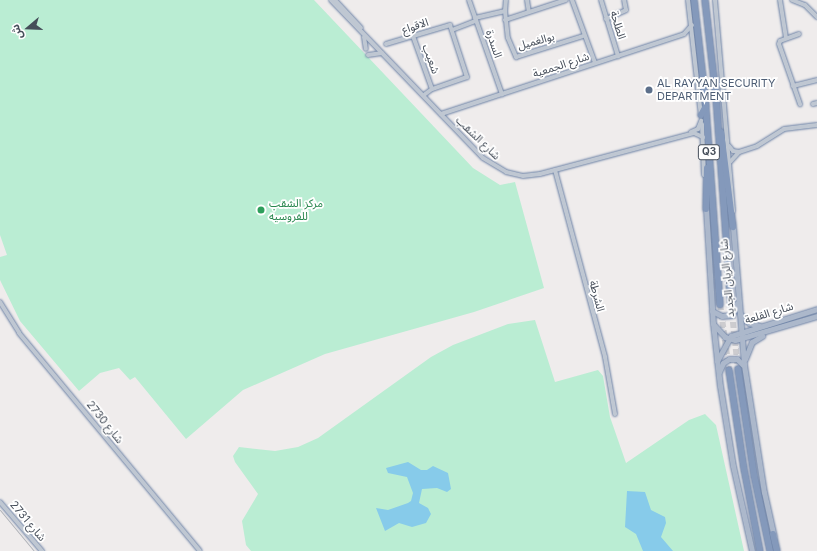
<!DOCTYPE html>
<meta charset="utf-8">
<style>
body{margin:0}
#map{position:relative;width:817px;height:551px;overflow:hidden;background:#efecec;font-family:Inter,"Noto Sans Arabic",sans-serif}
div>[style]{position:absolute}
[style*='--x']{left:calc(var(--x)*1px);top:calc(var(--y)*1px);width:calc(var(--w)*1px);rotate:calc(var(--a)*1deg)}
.green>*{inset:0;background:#baedd3}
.water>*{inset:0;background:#87cbea}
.highway-tunnel>*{height:6px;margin-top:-3px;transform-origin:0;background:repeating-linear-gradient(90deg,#cdcccf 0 6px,transparent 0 9px)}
.roads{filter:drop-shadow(0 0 1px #6f84a7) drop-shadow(0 0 1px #6f84a7)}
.minor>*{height:4px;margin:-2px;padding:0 2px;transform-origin:2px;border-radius:2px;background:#bfc7d2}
.major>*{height:5px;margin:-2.5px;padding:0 2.5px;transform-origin:2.5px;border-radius:2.5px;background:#acb8cb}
.highway>*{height:6px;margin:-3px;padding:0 3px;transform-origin:3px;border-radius:3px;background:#8499bb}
.tram>*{height:1px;margin:-0.5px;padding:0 0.5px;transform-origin:0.5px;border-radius:0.5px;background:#aeb1b7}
.dots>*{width:11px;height:11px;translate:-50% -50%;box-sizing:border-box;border:2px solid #fff;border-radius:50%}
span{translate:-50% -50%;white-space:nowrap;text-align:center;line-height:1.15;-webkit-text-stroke:3.5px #fff;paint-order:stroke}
.shield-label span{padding:1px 3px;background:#fff;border:1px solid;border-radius:3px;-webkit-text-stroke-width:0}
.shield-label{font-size:10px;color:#454d59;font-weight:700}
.street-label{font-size:11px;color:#454d59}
.service-label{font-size:11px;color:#4e5e75}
.left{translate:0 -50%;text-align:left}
.leisure-label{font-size:11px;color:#27864d}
.north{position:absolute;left:8px;top:8px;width:40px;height:40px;-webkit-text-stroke:3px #fff;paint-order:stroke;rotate:251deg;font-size:11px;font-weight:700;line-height:16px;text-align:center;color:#454d59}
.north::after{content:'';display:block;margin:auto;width:14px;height:18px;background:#454d59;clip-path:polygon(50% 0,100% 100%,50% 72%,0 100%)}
</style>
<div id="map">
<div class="green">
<i style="clip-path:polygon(0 0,314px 0,473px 168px,500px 185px,515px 182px,544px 288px,474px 312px,325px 354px,243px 390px,186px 439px,135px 377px,130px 380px,119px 368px,100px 373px,79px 391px,20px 321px,0 280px,0 257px,7px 255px,0 235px)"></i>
<i style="clip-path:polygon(535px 320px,555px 382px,598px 370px,603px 376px,610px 417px,626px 463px,689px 420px,705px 414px,716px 425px,744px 551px,251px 551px,246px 545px,242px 521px,258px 494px,235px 462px,233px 456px,239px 447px,275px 451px,298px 447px,318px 438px,431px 357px,453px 345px,508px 324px)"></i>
</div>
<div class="water">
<i style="clip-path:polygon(408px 462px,421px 470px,427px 470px,433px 466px,448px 473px,451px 489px,447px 492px,437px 488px,422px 489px,419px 503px,428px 508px,431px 514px,426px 523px,412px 527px,399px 523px,385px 531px,376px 508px,388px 510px,408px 503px,411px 501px,413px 493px,407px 477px,388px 473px,386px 468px)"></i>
<i style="clip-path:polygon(627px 491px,645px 492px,651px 510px,665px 517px,666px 523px,661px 537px,673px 551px,643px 551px,636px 534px,625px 527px)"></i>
</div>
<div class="highway-tunnel">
<i style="--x:720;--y:304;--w:67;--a:82.2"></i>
<i style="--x:731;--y:304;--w:65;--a:83.9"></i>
</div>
<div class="roads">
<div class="minor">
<i style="--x:331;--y:0;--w:219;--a:46.1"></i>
<i style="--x:483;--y:158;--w:27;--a:31"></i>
<i style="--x:506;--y:172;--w:17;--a:13"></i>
<i style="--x:523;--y:176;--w:17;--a:-7"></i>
<i style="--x:540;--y:174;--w:159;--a:-14.9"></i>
<i style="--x:694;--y:133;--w:10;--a:24"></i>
<i style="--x:335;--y:0;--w:38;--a:47"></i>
<i style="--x:469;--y:0;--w:100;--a:70.7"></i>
<i style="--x:527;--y:0;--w:12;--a:81"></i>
<i style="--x:572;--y:0;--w:67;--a:69.9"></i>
<i style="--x:601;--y:0;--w:59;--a:73.1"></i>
<i style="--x:688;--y:0;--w:116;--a:83.6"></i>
<i style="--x:715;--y:0;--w:212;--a:85.1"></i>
<i style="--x:780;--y:0;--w:38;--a:81"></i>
<i style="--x:792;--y:0;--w:14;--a:21"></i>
<i style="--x:805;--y:5;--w:17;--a:45"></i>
<i style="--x:505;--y:11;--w:27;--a:84"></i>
<i style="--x:508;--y:38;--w:21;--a:67"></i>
<i style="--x:516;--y:57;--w:70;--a:-17.4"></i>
<i style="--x:475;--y:18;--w:31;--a:-13"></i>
<i style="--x:505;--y:11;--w:11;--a:-85"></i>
<i style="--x:606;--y:19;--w:22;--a:-24"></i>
<i style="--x:626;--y:10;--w:10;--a:-101"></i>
<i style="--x:505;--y:20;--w:64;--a:-18.2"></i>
<i style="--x:452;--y:30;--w:26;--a:-21"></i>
<i style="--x:799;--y:34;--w:20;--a:160"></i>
<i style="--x:780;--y:41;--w:3;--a:108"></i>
<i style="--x:779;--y:44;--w:64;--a:70.7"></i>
<i style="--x:413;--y:36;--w:56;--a:70.3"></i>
<i style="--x:364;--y:37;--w:12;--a:81"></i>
<i style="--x:386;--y:44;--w:67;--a:-16.5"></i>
<i style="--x:450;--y:25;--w:55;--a:71.9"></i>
<i style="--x:467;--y:77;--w:37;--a:161"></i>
<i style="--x:432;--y:89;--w:9;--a:144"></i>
<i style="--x:368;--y:55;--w:14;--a:-8"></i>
<i style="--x:793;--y:86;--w:25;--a:-14"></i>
<i style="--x:813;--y:104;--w:4;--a:-14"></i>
<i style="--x:441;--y:114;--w:256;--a:-18.2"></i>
<i style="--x:684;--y:34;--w:12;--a:-48"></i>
<i style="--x:702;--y:124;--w:51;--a:87.8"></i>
<i style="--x:691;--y:132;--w:8;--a:-23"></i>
<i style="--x:698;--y:129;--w:9;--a:-69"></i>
<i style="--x:729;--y:146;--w:6;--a:51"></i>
<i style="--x:733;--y:151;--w:6;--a:9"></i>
<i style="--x:730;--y:162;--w:13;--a:-48"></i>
<i style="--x:739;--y:152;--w:19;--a:-18"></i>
<i style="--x:757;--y:146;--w:32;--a:-32"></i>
<i style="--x:784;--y:129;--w:33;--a:-7"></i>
<i style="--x:555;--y:170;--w:194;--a:75"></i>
<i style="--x:605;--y:357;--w:58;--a:80"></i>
<i style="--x:0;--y:302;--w:36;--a:58"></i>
<i style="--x:19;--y:333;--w:283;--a:50.3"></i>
<i style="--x:0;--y:502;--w:65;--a:49.4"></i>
</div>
<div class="major">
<i style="--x:706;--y:209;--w:114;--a:86.5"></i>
<i style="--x:713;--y:323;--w:63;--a:83.7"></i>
<i style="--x:720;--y:386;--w:81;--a:80.8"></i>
<i style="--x:733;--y:466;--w:87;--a:77.4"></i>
<i style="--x:733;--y:227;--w:138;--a:85.4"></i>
<i style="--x:744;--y:365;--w:129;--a:81.1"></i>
<i style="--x:764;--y:492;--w:46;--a:77.5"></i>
<i style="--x:712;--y:311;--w:11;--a:27"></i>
<i style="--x:722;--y:316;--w:10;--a:-6"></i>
<i style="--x:732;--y:315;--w:13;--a:-67"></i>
<i style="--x:740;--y:314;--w:13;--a:45"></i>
<i style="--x:749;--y:323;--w:11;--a:15"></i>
<i style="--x:713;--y:324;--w:18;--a:47"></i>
<i style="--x:725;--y:337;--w:10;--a:17"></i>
<i style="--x:735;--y:340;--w:85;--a:-16.3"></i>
<i style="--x:745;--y:359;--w:18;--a:-68"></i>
<i style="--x:752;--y:342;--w:12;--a:-31"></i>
<i style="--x:717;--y:361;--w:29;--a:-61"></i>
<i style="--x:731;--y:336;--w:90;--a:-17.4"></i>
<i style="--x:719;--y:372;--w:10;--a:-66"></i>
<i style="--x:723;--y:363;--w:7;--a:-34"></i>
<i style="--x:729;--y:359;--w:8;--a:0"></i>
<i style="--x:737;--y:359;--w:8;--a:45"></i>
</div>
<div class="highway">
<i style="--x:694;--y:0;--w:97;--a:83.5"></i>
<i style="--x:705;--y:96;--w:209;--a:85.9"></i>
<i style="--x:705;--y:0;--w:97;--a:83.5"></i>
<i style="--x:716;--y:96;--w:209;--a:85.9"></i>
<i style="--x:701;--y:115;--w:10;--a:-61"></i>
<i style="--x:721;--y:132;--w:96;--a:82.8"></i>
<i style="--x:706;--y:209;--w:41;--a:-88.6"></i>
<i style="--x:738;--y:369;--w:107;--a:81.4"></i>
<i style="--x:754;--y:475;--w:78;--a:78.1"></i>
<i style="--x:729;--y:370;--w:100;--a:81.4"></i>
<i style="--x:744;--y:469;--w:84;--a:79"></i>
<i style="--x:773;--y:534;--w:17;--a:77"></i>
</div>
</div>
<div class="tram">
<i style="--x:0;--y:510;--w:53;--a:50.3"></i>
</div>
<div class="dots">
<i style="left:649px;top:90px;background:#5c6f8a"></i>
<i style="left:261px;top:210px;background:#2e9e5b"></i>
</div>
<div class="shield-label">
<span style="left:709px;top:152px">Q3</span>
</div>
<div class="street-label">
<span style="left:618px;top:25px;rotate:73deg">الطلحة</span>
<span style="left:415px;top:26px;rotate:-18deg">الاقواع</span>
<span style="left:536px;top:41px;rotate:-15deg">بوالغميل</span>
<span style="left:494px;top:44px;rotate:71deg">السدرة</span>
<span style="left:431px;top:59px;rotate:70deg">شعيب</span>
<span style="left:561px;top:65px;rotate:-18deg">شارع الجمعية</span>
<span style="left:478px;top:138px;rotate:44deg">شارع الشقب</span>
<span style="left:727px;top:278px;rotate:-95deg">شارع الريان الجديد</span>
<span style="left:597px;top:296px;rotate:75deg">الشرطة</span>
<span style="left:769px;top:313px;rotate:-17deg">شارع القلعة</span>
<span style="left:105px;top:422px;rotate:51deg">شارع 2730</span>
<span style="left:28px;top:521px;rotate:50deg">شارع 2731</span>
</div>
<div class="service-label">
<span class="left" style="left:657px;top:90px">AL RAYYAN SECURITY<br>DEPARTMENT</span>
</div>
<div class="leisure-label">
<span class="left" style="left:269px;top:210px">مركز الشقب<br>للفروسيه</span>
</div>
<div class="north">ش</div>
</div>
